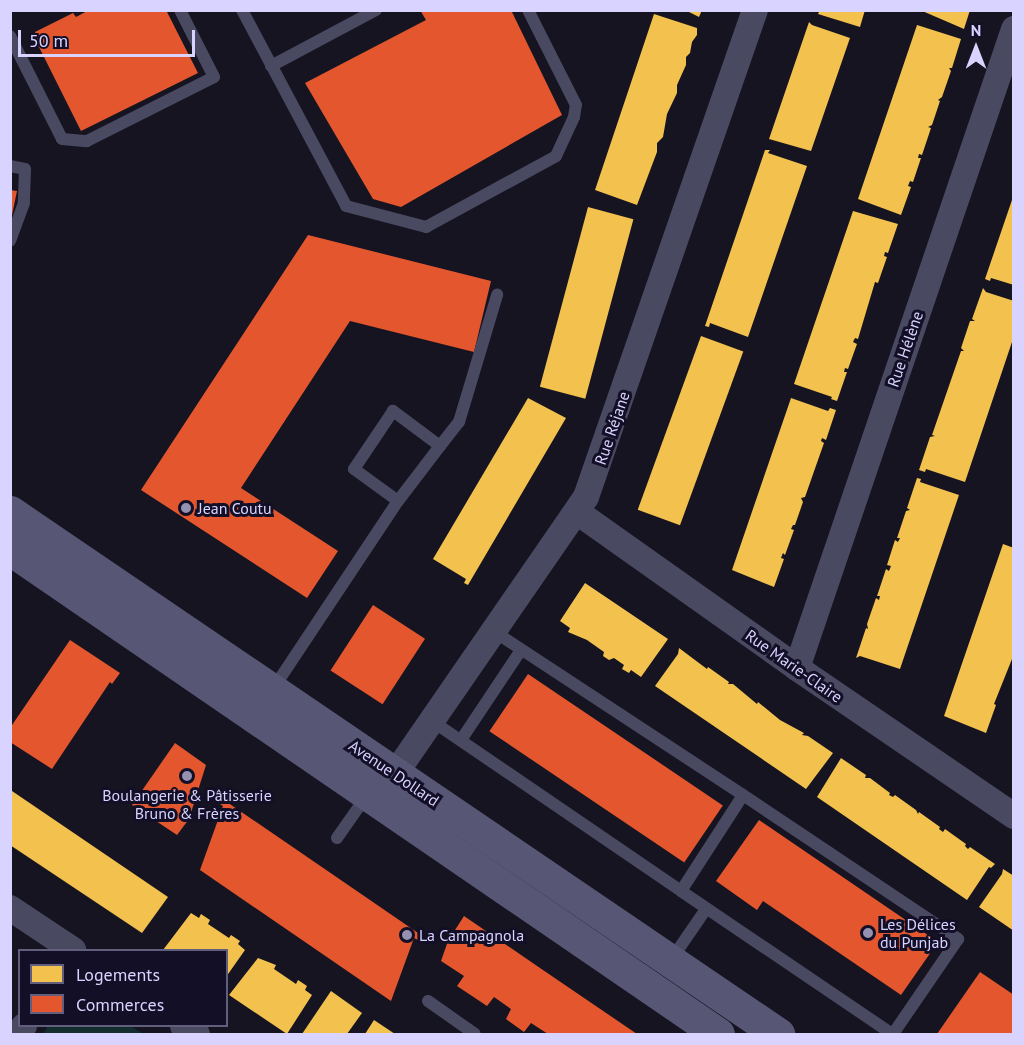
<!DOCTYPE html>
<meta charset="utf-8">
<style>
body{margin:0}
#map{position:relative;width:1024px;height:1045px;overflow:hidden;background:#161421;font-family:"PT Sans",sans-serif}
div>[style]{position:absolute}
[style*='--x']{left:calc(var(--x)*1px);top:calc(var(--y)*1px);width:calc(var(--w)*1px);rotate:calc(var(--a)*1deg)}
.green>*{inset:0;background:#132c2d}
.homes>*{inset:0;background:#f2c14e;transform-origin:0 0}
.shops>*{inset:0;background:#e4572e;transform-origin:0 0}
.lane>*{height:12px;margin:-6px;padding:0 6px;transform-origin:6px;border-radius:6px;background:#4a4962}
.street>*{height:26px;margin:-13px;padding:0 13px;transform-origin:13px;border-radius:13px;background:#4a4962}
.secondary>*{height:33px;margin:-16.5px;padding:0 16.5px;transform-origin:16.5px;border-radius:16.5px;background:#575674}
.dots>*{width:16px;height:16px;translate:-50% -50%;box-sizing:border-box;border:3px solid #130f26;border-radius:50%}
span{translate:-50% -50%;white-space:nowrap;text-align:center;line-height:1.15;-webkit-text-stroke:6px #130f26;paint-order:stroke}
.street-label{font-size:16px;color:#d9d4ff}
.poi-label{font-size:16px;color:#d9d4ff}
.left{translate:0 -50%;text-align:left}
.frame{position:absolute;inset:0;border:12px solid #d9d4ff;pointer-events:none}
.legend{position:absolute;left:18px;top:949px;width:210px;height:78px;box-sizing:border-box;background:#130f26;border:2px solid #625e7d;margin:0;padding:8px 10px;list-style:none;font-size:18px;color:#d9d4ff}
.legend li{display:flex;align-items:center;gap:12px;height:30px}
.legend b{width:30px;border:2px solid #625e7d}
.north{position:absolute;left:946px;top:18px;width:60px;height:60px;-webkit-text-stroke:4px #130f26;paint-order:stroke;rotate:0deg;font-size:16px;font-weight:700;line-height:24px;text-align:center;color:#d9d4ff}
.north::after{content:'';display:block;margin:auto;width:21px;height:27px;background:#d9d4ff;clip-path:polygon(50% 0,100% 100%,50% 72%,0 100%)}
.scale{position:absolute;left:18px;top:30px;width:177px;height:27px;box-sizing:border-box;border:3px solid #d9d4ff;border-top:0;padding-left:8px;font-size:18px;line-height:21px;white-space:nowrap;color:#d9d4ff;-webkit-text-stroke:4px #130f26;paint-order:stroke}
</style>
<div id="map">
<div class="green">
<i style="clip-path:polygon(48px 1026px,130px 1026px,144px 1034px,43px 1034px)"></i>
</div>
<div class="homes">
<i style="clip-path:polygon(685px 10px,702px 10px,699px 17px)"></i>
<i style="clip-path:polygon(820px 10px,865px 10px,860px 27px,818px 14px)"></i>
<i style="clip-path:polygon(920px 10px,970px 10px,964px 29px)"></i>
<i style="clip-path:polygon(654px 14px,697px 28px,697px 35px,692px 42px,690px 53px,686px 57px,686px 65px,677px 85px,677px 93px,667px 114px,663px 137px,657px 143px,657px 152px,637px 205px,595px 190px)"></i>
<i style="clip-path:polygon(809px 22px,812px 25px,850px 38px,811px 151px,769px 139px)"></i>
<i style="clip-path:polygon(917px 25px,961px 39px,952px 68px,949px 68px,951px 71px,942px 97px,938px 100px,940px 101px,932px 125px,928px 127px,931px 128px,922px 155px,919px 154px,918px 158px,921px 158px,913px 182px,910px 181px,908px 186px,911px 187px,901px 215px,858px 199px)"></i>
<i style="clip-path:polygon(765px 150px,770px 150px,768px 153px,807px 166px,748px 337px,710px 323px,709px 327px,705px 326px)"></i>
<i style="clip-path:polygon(1013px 197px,1014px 197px,1014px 285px,991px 278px,990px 281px,985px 279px)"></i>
<i style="left:588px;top:207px;width:47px;height:186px;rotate:15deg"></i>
<i style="clip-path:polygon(853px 211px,898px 224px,888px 253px,885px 252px,884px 256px,887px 257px,878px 283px,875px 282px,858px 339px,855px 338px,853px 342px,857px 344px,848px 369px,845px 368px,844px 372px,847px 372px,837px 401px,831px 399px,832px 397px,794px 384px)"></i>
<i style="clip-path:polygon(983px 288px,986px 292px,1014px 301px,1014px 336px,965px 482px,926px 469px,925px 472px,919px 470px,930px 437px,935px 436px,932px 435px,961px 351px,964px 351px,961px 348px,970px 321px,975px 321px,972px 319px)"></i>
<i style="left:701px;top:336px;width:45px;height:185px;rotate:20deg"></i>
<i style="clip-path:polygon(528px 398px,566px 418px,468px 585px,464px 583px,466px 579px,433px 559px)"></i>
<i style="clip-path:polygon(791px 398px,828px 411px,830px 408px,836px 410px,826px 440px,822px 438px,821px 441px,824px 443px,805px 497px,801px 498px,803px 502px,795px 525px,793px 525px,791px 529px,794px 530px,785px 555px,783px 553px,781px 558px,784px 559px,774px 587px,732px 570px)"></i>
<i style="clip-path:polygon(917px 478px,921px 479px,920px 482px,959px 495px,900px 669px,860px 656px,856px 658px,866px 628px,868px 629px,867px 624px,876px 598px,879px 600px,880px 596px,877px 596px,886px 569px,889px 571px,891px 566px,887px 565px,895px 540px,898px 542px,900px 538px,897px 538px,906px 511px,910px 510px,907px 508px)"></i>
<i style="clip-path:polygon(1003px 544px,1014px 548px,1014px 654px,994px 704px,996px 705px,986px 733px,944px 716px)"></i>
<i style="clip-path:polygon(585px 583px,668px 639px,641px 677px,631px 670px,629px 673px,622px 669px,624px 665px,614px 658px,609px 660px,603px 656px,604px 652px,587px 640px,568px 632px,570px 628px,560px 621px)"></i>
<i style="clip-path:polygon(679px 648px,707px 669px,708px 667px,729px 682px,728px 684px,733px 684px,757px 704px,758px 702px,780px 720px,804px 733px,802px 735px,808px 736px,833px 753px,806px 789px,655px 686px,678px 654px)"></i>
<i style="clip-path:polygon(841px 758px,866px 775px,865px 778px,870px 778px,890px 793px,889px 795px,893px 797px,895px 795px,916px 810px,918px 814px,919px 812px,940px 827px,939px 829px,943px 832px,945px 829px,966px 844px,965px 846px,968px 849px,970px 847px,995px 864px,991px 868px,989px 867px,967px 900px,817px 797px)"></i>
<i style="clip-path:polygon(12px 791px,168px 897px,142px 933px,10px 845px)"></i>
<i style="clip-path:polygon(1003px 869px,1014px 876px,1014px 931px,979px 907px,1002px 874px)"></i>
<i style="clip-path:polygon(191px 913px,199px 918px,201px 914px,210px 920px,208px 924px,229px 938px,231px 935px,240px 941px,238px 944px,245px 950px,226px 977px,226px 950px,163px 950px)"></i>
<i style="clip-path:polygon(258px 958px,276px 965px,274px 969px,296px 984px,298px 980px,307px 986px,305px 990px,312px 995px,287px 1034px,229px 995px)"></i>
<i style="clip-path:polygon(331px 991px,362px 1013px,347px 1034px,302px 1034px)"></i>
<i style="clip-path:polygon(374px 1020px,395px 1034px,365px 1034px)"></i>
</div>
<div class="shops">
<i style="clip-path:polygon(89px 10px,166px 10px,198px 73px,81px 131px,34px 37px,37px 36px,35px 32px,73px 13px,76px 17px)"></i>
<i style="clip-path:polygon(420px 10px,511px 10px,562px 115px,401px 207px,373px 199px,305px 83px,426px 20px)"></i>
<i style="clip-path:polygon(10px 190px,17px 191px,12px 215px,10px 215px)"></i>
<i style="clip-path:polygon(308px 235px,491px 281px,474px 352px,350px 321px,241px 488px,338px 551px,307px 598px,141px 490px)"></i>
<i style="left:373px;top:605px;width:62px;height:78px;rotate:33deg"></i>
<i style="clip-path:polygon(70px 640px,120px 673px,112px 684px,110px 682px,52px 769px,10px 742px,10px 728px)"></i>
<i style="left:528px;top:674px;width:235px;height:69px;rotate:34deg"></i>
<i style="clip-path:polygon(175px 743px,206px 765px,189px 819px,177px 835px,132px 805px)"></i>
<i style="clip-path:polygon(221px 798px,421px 935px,418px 940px,414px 938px,391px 1001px,200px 870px,223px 806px,217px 802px)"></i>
<i style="clip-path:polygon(759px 820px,938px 942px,901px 995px,763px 901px,757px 910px,716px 881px)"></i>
<i style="clip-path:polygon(464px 916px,540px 968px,637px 1034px,548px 1034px,531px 1023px,524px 1032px,506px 1019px,511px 1009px,494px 997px,487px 1006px,457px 986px,464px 976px,441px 961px,448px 941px)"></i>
<i style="clip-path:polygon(980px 972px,1014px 995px,1014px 1034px,937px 1034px)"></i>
</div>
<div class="lane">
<i style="--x:242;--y:10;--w:222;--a:62"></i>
<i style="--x:346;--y:206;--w:83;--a:14.7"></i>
<i style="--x:426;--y:227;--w:148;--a:-28.6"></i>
<i style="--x:556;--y:156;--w:43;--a:-65.2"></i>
<i style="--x:574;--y:117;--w:12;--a:-81"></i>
<i style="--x:576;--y:105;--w:106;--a:-116.8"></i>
<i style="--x:10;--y:36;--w:115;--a:63.2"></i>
<i style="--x:62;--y:139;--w:25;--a:5"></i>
<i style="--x:87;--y:141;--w:142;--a:-26.7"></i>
<i style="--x:214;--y:77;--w:75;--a:-116.9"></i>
<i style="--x:271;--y:66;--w:119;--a:-28.1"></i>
<i style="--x:10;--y:166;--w:15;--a:11"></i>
<i style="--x:25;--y:169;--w:34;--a:92"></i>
<i style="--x:24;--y:203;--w:40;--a:110.2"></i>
<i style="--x:440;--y:446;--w:31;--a:-52"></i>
<i style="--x:459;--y:422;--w:133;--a:-73.3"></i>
<i style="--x:273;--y:689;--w:226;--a:-56.4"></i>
<i style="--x:398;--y:501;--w:69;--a:-52.6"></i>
<i style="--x:440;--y:446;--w:59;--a:-143.3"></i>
<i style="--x:393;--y:411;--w:70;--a:123.9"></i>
<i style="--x:354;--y:469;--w:54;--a:36"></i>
<i style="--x:432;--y:721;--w:301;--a:34.3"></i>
<i style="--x:681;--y:891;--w:114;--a:-57.1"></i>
<i style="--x:743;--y:795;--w:299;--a:-146.7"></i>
<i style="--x:461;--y:740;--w:108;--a:-56.3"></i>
<i style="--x:743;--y:795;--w:259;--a:33.8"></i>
<i style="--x:958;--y:939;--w:115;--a:124.4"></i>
<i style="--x:337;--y:838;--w:38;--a:-55"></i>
<i style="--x:359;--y:807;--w:15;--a:-23"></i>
<i style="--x:681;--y:891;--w:255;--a:34.1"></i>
<i style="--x:671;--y:960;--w:62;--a:-55.5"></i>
<i style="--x:428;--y:1001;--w:57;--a:35.1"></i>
</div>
<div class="street">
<i style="--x:577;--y:512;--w:270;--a:35.3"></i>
<i style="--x:797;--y:668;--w:263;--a:34.3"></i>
<i style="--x:797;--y:668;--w:675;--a:-71.24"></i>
<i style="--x:386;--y:787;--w:352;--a:-55.4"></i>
<i style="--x:586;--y:497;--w:515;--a:-70.86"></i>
<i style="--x:10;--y:908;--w:76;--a:33.7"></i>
<i style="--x:183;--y:1026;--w:16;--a:30"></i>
<i style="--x:18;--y:1034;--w:10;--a:-53"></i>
</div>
<div class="secondary">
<i style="--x:10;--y:512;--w:929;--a:34.2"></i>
<i style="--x:10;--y:549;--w:858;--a:34.41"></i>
</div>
<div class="dots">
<i style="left:186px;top:508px;background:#9591b1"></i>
<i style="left:187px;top:776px;background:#9591b1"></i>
<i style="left:868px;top:933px;background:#9591b1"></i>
<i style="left:407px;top:935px;background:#9591b1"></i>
</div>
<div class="street-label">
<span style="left:905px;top:349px;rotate:-71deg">Rue Hélène</span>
<span style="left:612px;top:428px;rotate:-71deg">Rue Réjane</span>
<span style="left:794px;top:666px;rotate:35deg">Rue Marie-Claire</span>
<span style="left:394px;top:773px;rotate:34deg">Avenue Dollard</span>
</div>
<div class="poi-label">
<span class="left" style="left:198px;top:508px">Jean Coutu</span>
<span style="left:187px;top:804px">Boulangerie &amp; Pâtisserie<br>Bruno &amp; Frères</span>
<span class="left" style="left:880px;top:933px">Les Délices<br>du Punjab</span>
<span class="left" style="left:419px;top:935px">La Campagnola</span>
</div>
<div class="frame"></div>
<ul class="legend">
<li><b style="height:16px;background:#f2c14e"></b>Logements</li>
<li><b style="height:16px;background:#e4572e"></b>Commerces</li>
</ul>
<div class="north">N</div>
<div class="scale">50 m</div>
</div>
